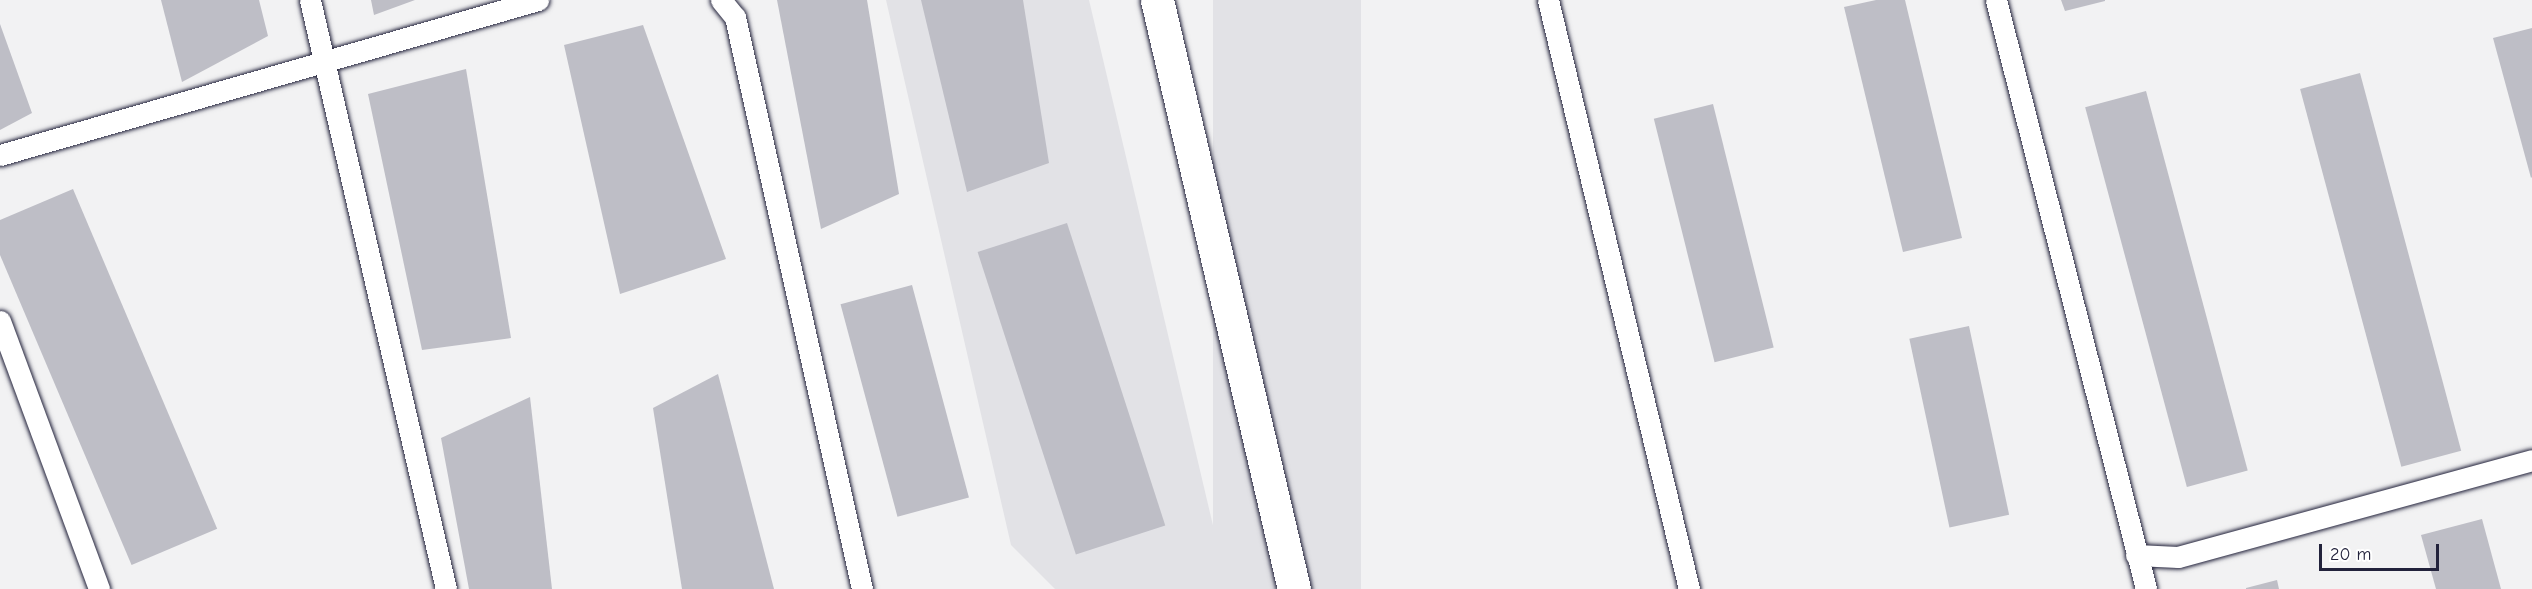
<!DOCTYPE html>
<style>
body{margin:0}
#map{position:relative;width:2532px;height:589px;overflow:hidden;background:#f2f2f3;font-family:"Comic Neue",sans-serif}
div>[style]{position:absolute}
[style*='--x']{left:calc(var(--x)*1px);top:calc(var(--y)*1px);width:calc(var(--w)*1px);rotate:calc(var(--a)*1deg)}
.built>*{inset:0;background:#e2e2e6;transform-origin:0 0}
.building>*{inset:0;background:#bebec6;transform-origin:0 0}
.roads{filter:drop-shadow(0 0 2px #22223b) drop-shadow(0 0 2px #22223b)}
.lane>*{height:21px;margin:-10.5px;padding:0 10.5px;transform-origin:10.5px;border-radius:10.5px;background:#fff}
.street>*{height:33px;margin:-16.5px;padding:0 16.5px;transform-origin:16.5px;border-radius:16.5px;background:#fff}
span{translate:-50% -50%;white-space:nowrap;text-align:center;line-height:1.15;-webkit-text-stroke:4.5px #fff;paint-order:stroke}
.scale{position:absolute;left:2319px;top:544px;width:120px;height:27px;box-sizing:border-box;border:3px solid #22223b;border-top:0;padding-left:8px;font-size:18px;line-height:21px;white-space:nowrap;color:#22223b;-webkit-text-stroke:4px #fff;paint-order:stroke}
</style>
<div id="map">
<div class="built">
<i style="clip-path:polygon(886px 0,1089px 0,1228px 589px,1055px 589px,1011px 545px)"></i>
<i style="left:1213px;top:0;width:148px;height:604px"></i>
</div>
<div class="building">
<i style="clip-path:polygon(161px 0,259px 0,268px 36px,182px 82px)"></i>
<i style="clip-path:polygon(371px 0,415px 0,374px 15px)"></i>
<i style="clip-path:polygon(777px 0,867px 0,899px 194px,821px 229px)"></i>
<i style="clip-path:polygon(921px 0,1023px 0,1049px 163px,967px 192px)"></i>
<i style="clip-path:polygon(1876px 0,1905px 0,1962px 238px,1903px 252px,1844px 7px)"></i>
<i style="clip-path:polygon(2061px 0,2105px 0,2105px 1px,2065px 11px)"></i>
<i style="clip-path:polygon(0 24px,32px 113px,0 130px)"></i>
<i style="clip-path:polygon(643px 25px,726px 259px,620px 294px,564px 45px)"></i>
<i style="clip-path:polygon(2532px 28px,2532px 177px,2531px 178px,2493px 38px)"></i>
<i style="clip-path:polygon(466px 69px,511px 338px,422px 350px,368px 94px)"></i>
<i style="left:2360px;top:73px;width:391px;height:62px;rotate:75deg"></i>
<i style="left:2146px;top:91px;width:393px;height:63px;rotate:75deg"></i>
<i style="left:1713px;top:104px;width:251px;height:61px;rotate:76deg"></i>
<i style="left:73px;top:189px;width:369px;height:93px;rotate:67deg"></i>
<i style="left:1067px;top:223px;width:318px;height:94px;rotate:72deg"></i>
<i style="left:912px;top:285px;width:220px;height:74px;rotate:75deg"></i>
<i style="left:1969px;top:326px;width:193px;height:61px;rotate:78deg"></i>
<i style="clip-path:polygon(718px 374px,774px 589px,682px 589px,653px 408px)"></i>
<i style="clip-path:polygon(530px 397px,552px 589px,469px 589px,441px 438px)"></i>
<i style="clip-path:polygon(2482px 519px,2501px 589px,2436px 589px,2421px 535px)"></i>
<i style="clip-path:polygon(2277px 580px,2279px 589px,2246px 589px,2246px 588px)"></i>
</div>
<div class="roads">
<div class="lane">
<i style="--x:310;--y:0;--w:604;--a:77"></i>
<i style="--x:721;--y:0;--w:22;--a:51"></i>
<i style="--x:735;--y:17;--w:586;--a:77.48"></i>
<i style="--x:1548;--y:0;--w:606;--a:76.54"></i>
<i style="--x:1996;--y:0;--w:608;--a:75.71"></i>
<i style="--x:0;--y:155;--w:560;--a:-16.07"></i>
<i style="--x:0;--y:321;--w:286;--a:69.7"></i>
<i style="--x:2136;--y:555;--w:42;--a:2.7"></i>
<i style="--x:2178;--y:557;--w:367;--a:-15.3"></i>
</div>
<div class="street">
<i style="--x:1157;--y:0;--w:605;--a:76.91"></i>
</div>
</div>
<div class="scale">20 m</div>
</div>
